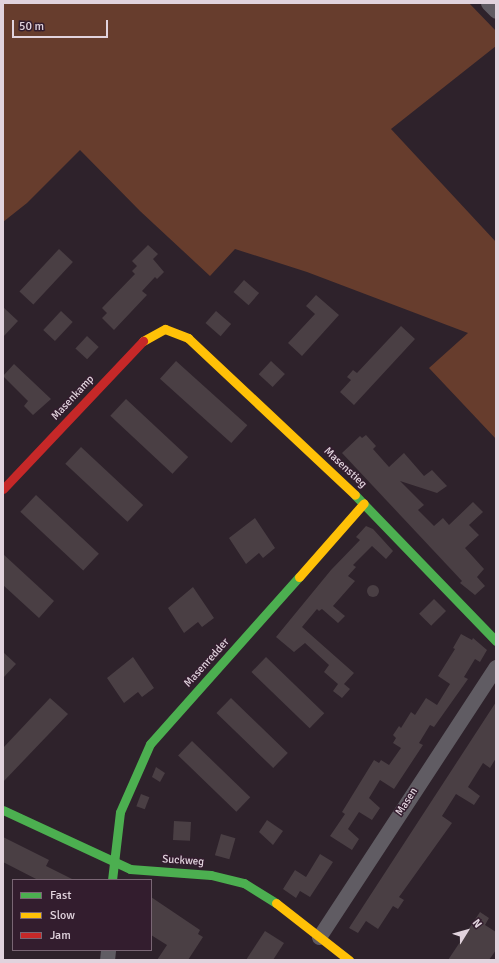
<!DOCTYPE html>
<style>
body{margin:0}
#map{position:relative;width:499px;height:963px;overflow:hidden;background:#2e222b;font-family:Signika,sans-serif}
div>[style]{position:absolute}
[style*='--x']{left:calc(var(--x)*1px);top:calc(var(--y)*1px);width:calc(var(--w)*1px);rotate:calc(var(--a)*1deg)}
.green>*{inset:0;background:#673d2d}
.building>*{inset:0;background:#4a3f44;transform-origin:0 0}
.round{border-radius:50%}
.street>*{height:15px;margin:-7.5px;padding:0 7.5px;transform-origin:7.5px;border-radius:7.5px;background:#605c63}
.fast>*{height:9px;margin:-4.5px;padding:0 4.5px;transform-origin:4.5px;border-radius:4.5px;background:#4caf50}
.slow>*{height:9px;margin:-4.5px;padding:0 4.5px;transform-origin:4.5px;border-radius:4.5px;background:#ffc107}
.jam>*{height:9px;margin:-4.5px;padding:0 4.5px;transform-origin:4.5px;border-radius:4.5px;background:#c62828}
span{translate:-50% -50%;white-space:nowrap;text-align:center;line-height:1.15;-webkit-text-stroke:3px #331d2e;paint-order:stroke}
.street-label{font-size:11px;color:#e1d3dd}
.frame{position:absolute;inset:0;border:4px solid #e1d3dd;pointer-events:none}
.legend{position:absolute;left:12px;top:879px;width:140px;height:72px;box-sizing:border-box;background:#331d2e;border:1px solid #796674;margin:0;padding:5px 7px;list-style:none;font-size:12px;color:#e1d3dd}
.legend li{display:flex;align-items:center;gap:8px;height:20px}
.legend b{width:20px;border:1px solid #796674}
.north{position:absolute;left:447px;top:911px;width:40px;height:40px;-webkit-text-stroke:3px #331d2e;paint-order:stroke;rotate:53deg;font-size:11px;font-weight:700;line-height:16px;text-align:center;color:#e1d3dd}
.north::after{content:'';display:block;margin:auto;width:14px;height:18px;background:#e1d3dd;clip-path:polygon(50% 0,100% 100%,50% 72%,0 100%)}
.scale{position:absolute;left:12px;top:20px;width:96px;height:18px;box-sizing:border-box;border:2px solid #e1d3dd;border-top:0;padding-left:5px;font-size:12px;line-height:14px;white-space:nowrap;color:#e1d3dd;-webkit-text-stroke:3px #331d2e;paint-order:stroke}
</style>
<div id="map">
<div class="green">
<i style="clip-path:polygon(3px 3px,469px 3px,496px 31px,496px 46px,391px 129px,496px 242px,496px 439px,429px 368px,468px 333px,307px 272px,235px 249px,210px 276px,140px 211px,80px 150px,27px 203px,3px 222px)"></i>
</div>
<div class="building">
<i style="clip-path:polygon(148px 245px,158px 254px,153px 259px,164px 272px,157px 279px,155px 277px,142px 291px,147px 295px,114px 330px,102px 318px,107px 313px,102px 308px,135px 274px,132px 271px,137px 266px,132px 261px)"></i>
<i style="left:59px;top:249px;width:19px;height:58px;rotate:43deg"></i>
<i style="left:244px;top:280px;width:20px;height:16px;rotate:41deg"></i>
<i style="clip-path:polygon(316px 295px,339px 315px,302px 356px,288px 343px,315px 314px,306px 306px)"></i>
<i style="clip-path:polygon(3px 307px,18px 321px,3px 337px)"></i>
<i style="left:61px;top:311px;width:16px;height:26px;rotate:43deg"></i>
<i style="left:216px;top:311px;width:20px;height:16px;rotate:41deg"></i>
<i style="clip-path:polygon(401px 326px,415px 339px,354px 405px,340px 392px,351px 380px,347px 377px,353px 370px,357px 373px)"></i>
<i style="left:87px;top:336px;width:16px;height:17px;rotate:43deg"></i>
<i style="left:176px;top:361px;width:96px;height:24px;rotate:42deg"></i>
<i style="left:271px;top:361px;width:19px;height:18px;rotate:43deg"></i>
<i style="clip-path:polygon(14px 364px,51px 399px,33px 415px,24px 406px,28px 401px,3px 376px)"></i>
<i style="left:126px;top:399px;width:85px;height:23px;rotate:43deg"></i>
<i style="clip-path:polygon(366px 435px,376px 446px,373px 449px,389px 467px,404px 453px,424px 476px,432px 470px,447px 486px,437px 493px,400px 481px,424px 505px,418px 510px,434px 526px,443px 518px,449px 525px,473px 502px,483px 512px,469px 525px,479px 535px,465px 548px,484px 569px,477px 577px,485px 586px,475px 595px,460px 583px,462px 581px,342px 453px,360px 436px,362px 438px)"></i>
<i style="left:81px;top:447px;width:85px;height:23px;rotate:43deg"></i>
<i style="left:36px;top:495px;width:86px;height:23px;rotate:43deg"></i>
<i style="clip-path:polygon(255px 518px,275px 548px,263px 558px,259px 553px,246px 564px,229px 538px)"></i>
<i style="clip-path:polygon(366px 526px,373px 529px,393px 551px,386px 559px,372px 546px,353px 565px,356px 567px,348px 576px,355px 581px,333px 606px,345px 616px,338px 623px,322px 609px,319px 611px,317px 609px,302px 627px,354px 673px,344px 684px,350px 689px,342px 698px,333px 691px,338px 684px,324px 672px,329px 665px,305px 643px,294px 652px,276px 637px,331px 570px,360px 540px,356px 537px)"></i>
<i style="clip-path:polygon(3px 554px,54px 601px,39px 618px,3px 585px)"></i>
<i class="round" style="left:367px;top:585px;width:12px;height:12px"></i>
<i style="clip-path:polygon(193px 587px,214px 618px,202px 627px,198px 622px,184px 633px,168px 608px)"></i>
<i style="left:434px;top:599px;width:17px;height:21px;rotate:45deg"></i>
<i style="clip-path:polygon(461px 634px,472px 640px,473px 638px,487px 650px,480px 662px,475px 659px,464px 677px,468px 679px,434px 727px,430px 725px,419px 743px,423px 745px,394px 789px,380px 780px,369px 798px,380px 808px,372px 820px,359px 812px,348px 829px,359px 839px,352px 850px,330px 836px,345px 814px,342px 812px,374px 760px,379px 763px,381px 760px,389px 765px,401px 748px,393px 743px,396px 738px,393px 735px,399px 726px,401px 728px,411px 712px,415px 715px,426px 698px,437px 705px,450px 684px,438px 676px,455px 649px,453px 648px)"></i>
<i style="clip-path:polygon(3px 652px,16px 664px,3px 678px)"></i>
<i style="clip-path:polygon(133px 657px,154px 688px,142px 697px,138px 692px,124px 703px,107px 678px)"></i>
<i style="left:266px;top:657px;width:81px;height:21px;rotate:44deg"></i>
<i style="clip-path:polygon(50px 698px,68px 714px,3px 782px,3px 748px)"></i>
<i style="left:231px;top:698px;width:79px;height:21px;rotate:44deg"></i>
<i style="clip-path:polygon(496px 702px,496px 758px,490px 768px,483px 763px,468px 787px,480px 796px,474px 805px,456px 794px,442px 816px,452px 823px,399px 897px,404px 900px,398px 909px,393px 906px,378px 929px,366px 921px,358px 933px,349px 928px)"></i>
<i style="left:192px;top:741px;width:81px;height:20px;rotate:44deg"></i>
<i style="clip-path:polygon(156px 767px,165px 773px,160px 782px,152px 777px)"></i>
<i style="left:141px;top:794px;width:9px;height:13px;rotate:21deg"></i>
<i style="clip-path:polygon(267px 820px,283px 831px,273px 845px,259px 832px)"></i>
<i style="left:174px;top:821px;width:17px;height:19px;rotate:3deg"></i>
<i style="left:221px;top:834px;width:15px;height:22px;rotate:16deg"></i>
<i style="clip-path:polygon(3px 837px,49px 860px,46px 866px,74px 880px,38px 880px,3px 862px)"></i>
<i style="clip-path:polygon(320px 854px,333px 862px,310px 897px,300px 891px,296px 898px,283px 889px,295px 870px,306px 877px)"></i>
<i style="clip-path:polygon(151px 897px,200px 930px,198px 934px,203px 937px,188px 960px,157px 960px,167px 945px,151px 935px)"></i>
<i style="clip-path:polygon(480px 912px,489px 918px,485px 925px,496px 932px,496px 950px,489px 960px,448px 960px)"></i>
<i style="clip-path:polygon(265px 931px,284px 943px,273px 960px,246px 960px)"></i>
</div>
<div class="street">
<i style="--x:488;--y:3;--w:11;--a:45"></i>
<i style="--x:319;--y:937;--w:323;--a:-56.8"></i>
<i style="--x:107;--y:960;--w:10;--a:-84"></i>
</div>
<div class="fast">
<i style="--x:355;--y:495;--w:203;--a:46"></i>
<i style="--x:3;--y:810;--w:140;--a:24.9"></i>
<i style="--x:130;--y:869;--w:81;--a:4.2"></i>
<i style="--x:211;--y:875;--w:34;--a:14"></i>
<i style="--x:244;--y:883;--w:38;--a:32"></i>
<i style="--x:112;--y:880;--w:68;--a:-83.3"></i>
<i style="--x:120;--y:812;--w:74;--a:-66.2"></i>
<i style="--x:150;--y:744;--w:224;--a:-48.3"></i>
</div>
<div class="slow">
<i style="--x:143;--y:341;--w:25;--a:-29"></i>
<i style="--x:165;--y:329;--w:25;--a:21"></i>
<i style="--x:188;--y:338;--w:229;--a:43.2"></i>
<i style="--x:299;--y:577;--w:98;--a:-48.7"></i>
<i style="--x:276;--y:903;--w:93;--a:38"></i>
</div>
<div class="jam">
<i style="--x:3;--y:489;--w:204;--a:-46.6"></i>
</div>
<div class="street-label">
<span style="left:73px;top:398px;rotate:-47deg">Masenkamp</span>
<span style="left:345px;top:468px;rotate:43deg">Masenstieg</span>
<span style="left:207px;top:663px;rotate:-48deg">Masenredder</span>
<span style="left:407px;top:802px;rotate:-57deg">Masen</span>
<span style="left:183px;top:861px;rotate:4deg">Suckweg</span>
</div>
<div class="frame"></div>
<ul class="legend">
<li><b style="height:5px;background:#4caf50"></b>Fast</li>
<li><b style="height:5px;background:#ffc107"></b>Slow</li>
<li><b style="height:5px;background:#c62828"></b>Jam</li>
</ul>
<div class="north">N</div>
<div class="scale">50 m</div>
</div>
